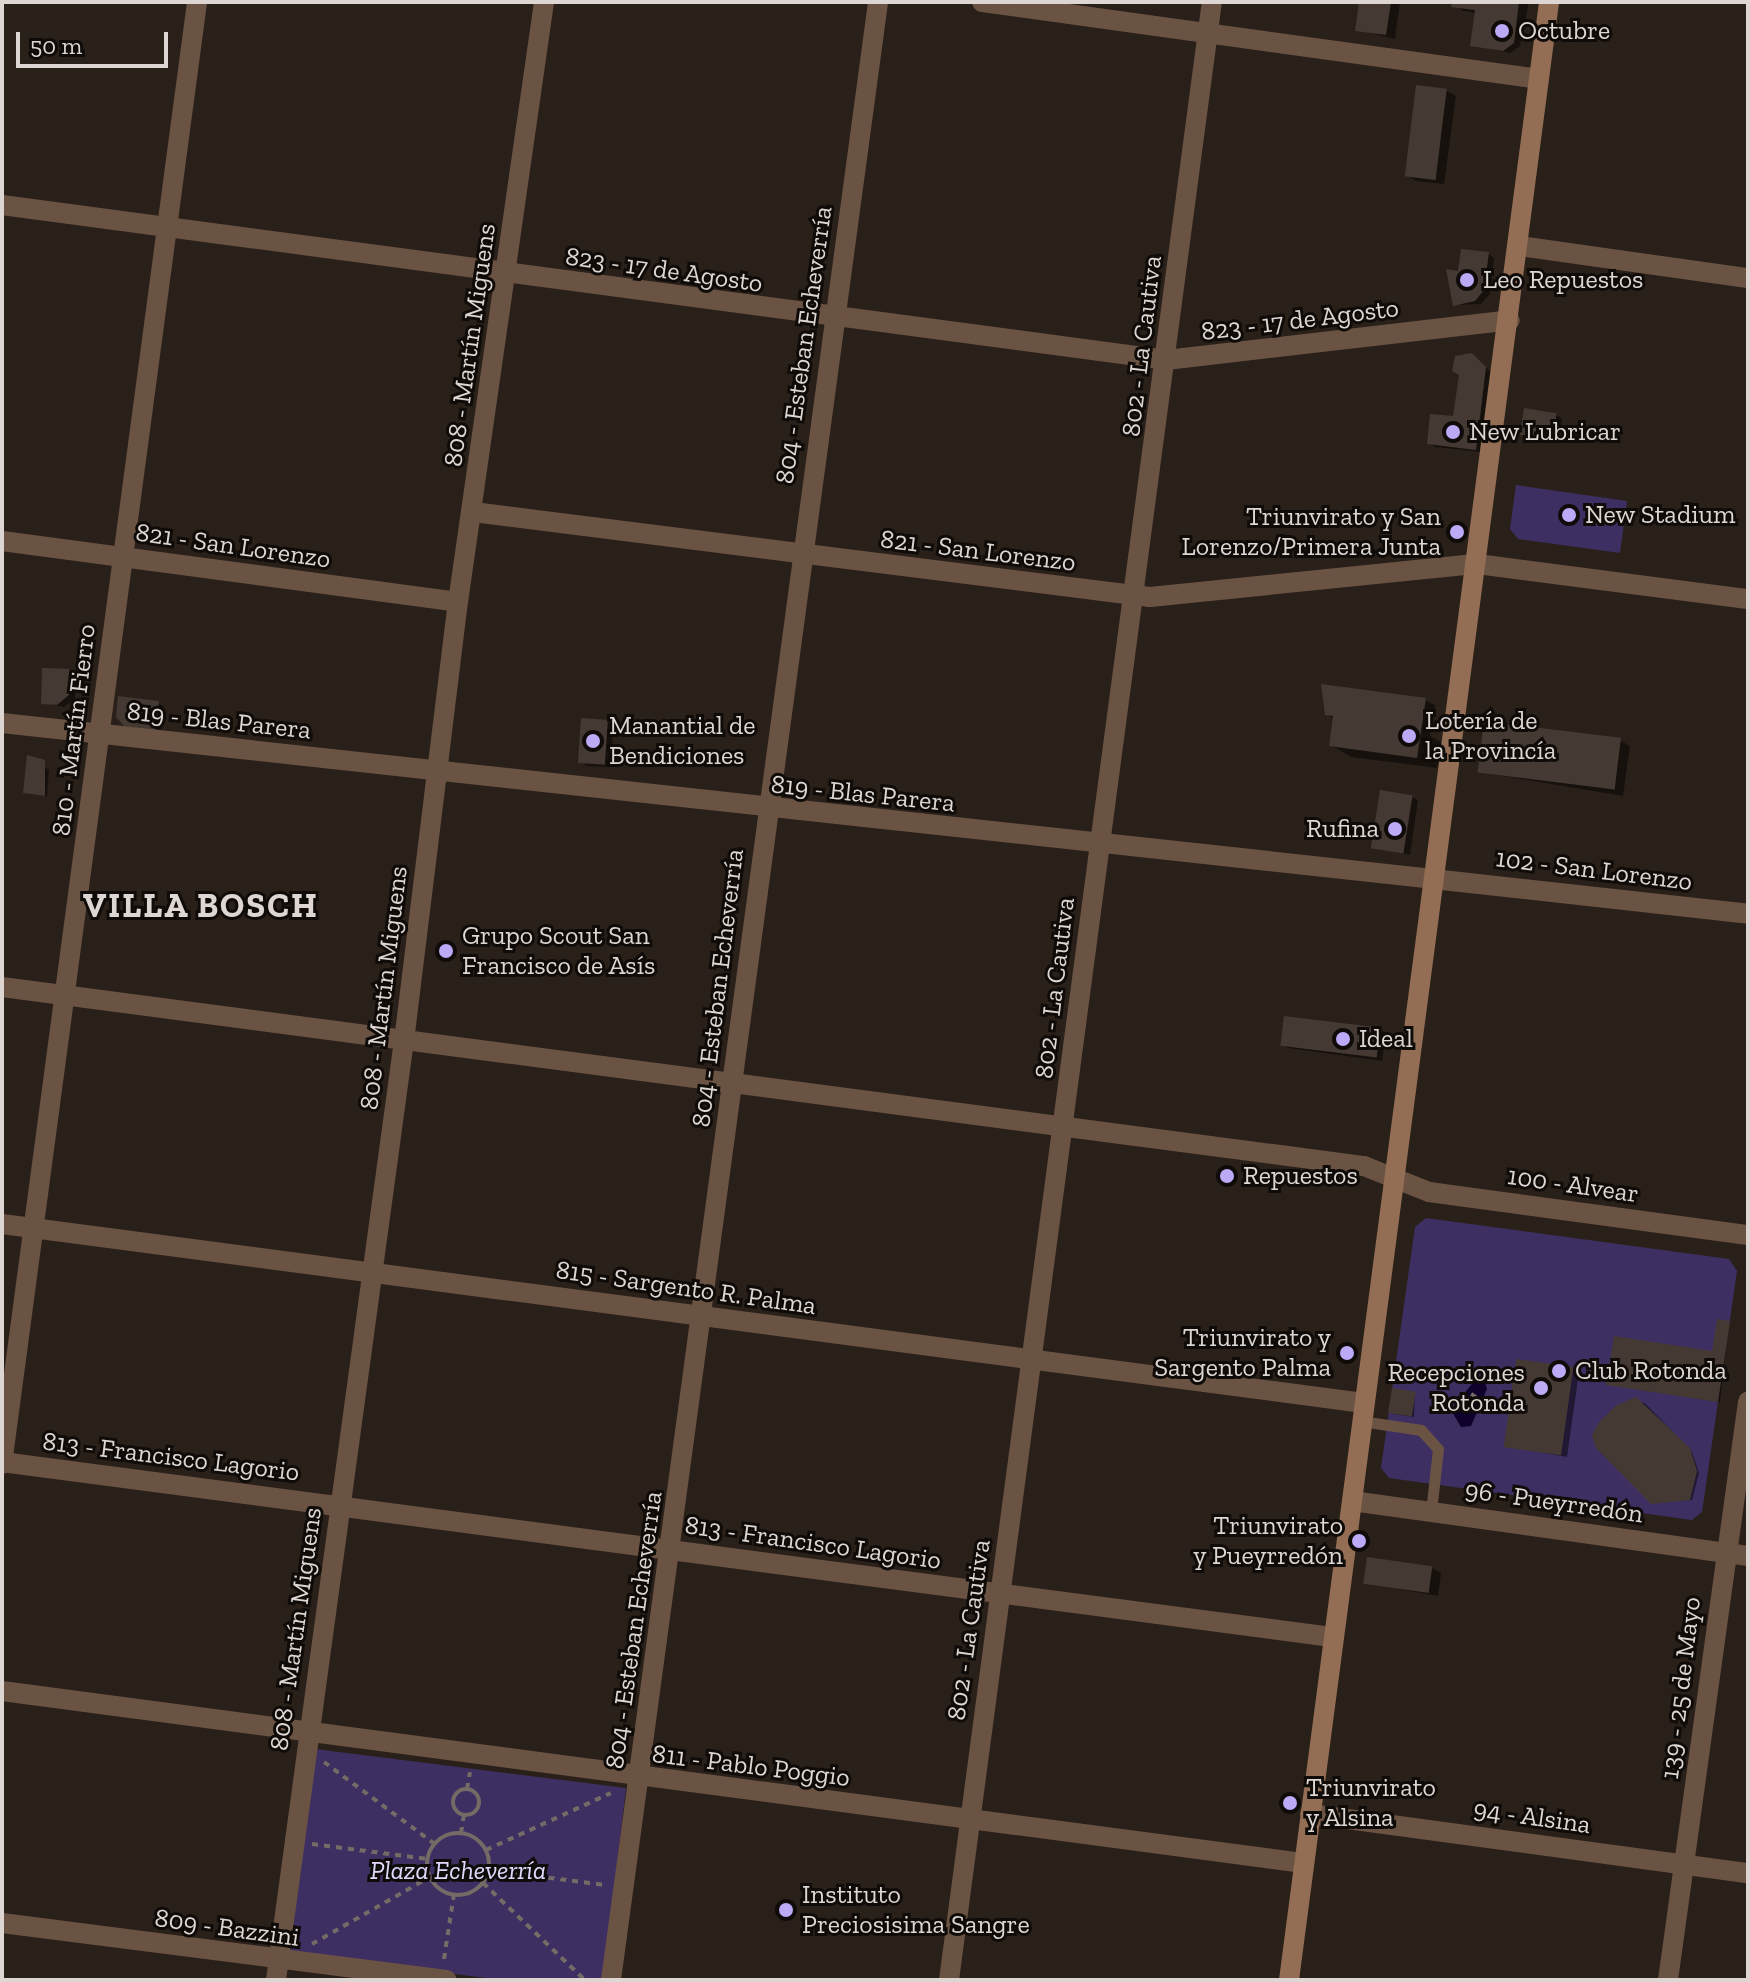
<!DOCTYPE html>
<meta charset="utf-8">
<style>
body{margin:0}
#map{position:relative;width:1750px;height:1982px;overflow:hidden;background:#2a201a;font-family:"Zilla Slab",serif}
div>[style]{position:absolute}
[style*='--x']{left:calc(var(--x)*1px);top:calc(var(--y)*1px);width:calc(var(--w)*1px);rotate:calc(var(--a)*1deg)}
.green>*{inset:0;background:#3e2f63}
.water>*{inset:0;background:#0f002b}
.shadow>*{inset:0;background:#0007}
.building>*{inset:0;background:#453a33;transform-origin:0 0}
.path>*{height:4px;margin-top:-2px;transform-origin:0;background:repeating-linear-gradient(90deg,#746b66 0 6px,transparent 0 12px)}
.path>.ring{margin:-2px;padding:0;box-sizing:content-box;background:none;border:4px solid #746b66;border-radius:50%}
.service>*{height:11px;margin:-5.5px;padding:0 5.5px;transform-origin:5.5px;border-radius:5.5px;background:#6b5343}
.minor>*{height:20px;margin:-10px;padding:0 10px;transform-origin:10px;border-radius:10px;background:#6b5343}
.tertiary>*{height:20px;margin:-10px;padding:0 10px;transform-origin:10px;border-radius:10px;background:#6b5343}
.secondary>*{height:20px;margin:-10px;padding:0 10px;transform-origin:10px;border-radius:10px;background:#946e54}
.dots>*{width:22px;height:22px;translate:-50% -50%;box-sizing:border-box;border:4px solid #0f0b08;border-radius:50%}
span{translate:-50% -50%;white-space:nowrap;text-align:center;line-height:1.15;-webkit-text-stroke:6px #0f0b08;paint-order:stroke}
.poi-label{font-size:26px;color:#ddd6d2}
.left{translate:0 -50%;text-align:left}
.right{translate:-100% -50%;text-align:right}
.street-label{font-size:26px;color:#ddd6d2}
.park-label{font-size:26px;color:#e0d9fc;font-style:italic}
.district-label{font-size:34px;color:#ddd6d2;font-weight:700;letter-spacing:2px}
.frame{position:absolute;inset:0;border:4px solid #ddd6d2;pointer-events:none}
.scale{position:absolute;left:16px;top:32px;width:152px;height:36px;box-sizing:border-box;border:4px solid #ddd6d2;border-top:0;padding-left:10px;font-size:24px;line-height:28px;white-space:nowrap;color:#ddd6d2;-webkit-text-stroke:6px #0f0b08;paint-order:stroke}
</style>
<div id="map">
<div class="green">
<i style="clip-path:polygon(1516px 485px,1627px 501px,1620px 553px,1518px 539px,1510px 529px)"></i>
<i style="clip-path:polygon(1426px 1218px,1729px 1259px,1737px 1271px,1702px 1512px,1692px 1520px,1389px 1478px,1381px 1468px,1415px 1227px)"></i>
<i style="clip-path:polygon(315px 1749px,626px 1788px,603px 1980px,502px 1980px,290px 1953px)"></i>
</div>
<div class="water">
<i style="clip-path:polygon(1484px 1379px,1487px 1389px,1471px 1426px,1461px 1427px,1451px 1410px,1475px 1380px)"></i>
</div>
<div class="shadow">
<i style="clip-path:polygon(1361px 2px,1400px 2px,1395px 39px,1358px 30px)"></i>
<i style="clip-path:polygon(1454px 2px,1529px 2px,1520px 46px,1510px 53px,1472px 45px,1477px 13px,1463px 11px)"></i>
<i style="clip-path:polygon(1447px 91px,1456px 96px,1444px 184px,1416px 181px,1406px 175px)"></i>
<i style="clip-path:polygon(1488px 254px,1494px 258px,1490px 294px,1481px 304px,1455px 305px,1460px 273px)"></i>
<i style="clip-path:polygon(1472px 355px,1491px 372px,1481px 452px,1435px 447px,1429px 443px,1454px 418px)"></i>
<i style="clip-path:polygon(1556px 415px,1562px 418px,1559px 442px,1523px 434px)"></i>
<i style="clip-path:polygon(70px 671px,76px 675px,75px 699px,64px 707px,43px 703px)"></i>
<i style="clip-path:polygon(1425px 700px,1435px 705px,1430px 736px,1441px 742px,1437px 768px,1351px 757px,1331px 745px,1335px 719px,1326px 714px)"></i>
<i style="clip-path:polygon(158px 703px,164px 707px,161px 733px,125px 725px)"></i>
<i style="clip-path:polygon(607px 722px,613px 725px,611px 767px,587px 766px,581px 762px)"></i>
<i style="clip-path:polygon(1621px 741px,1630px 746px,1623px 796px,1479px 772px)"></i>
<i style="clip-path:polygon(29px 758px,49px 770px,47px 796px,27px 794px)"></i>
<i style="clip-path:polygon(1412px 797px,1418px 800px,1410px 855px,1376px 848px)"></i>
<i style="clip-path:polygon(1285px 1018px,1380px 1030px,1386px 1033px,1382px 1061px,1288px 1048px,1282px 1045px)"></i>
<i style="clip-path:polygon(1729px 1323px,1720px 1402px,1610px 1385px,1714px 1354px)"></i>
<i style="clip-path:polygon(1573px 1369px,1579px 1372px,1567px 1457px,1506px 1446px)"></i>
<i style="clip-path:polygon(1415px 1394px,1414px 1417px,1393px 1414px)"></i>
<i style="clip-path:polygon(1630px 1400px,1645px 1403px,1692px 1452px,1699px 1473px,1692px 1500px,1653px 1502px)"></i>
<i style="clip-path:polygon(1432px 1568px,1441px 1573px,1438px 1596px,1365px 1583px)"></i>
</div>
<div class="building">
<i style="clip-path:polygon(1359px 2px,1391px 2px,1386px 35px,1355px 31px)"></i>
<i style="clip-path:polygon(1452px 2px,1519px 2px,1514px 43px,1503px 51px,1470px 46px,1475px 10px,1451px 7px)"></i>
<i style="left:1416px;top:85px;width:31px;height:92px;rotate:7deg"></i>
<i style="clip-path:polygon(1461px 249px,1489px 252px,1484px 290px,1475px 301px,1453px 306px,1446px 269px,1458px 271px)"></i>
<i style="clip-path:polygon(1472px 353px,1486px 367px,1476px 450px,1427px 444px,1430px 414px,1453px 416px,1459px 375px,1452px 371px,1455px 356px)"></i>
<i style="left:1524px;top:408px;width:33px;height:27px;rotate:9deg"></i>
<i style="clip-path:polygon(42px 668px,70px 669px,69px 695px,57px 705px,41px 704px)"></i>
<i style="clip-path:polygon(1321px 684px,1426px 698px,1417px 758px,1329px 746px,1333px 716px,1325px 715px)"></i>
<i style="clip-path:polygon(118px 696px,159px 701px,156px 731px,124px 726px,116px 717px)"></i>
<i style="left:581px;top:718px;width:27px;height:45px;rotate:4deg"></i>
<i style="left:1484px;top:721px;width:138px;height:52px;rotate:7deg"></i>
<i style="clip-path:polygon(27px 755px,45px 760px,45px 796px,23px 793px)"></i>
<i style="left:1380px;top:790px;width:33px;height:59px;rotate:9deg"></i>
<i style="left:1284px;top:1016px;width:97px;height:30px;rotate:7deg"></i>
<i style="clip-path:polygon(1717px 1319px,1730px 1321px,1718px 1402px,1606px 1385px,1614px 1336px,1712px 1351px)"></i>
<i style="left:1516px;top:1359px;width:58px;height:89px;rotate:8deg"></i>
<i style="left:1392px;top:1388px;width:24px;height:25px;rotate:9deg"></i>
<i style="clip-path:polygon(1636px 1397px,1690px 1448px,1697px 1471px,1690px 1500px,1651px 1504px,1596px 1448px,1592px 1435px,1599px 1422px,1617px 1405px)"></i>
<i style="left:1367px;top:1557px;width:66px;height:27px;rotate:8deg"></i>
</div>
<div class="path">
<i style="--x:1438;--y:1395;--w:13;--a:23"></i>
<i style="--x:1450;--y:1400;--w:22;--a:-16"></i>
<i style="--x:1471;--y:1394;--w:22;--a:34"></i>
<i style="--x:1489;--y:1406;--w:21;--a:5"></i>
<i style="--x:324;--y:1762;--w:138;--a:36.5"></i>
<i style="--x:467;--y:1789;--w:17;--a:-80"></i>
<i class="ring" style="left:453px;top:1789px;width:22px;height:22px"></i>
<i style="--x:461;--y:1833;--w:18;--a:-81"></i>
<i class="ring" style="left:427px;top:1833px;width:58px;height:58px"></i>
<i style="--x:312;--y:1844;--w:117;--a:7.4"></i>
<i style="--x:486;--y:1850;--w:137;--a:-24.5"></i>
<i style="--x:489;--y:1870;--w:117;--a:7.4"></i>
<i style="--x:483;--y:1883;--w:141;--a:43.6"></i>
<i style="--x:312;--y:1944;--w:136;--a:-29.6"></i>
<i style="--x:444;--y:1959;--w:66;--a:-81.3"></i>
</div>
<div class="service">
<i style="--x:1361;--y:1421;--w:61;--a:8.5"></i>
<i style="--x:1421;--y:1430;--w:25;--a:48"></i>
<i style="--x:1438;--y:1449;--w:62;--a:96.4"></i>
</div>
<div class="minor">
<i style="--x:982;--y:2;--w:562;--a:7.87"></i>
<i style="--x:2;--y:205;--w:1174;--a:7.58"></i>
<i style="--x:1166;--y:360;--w:346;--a:-6.6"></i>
<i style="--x:1519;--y:246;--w:231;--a:8"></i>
<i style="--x:473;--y:512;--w:682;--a:7.16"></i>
<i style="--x:1150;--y:597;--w:329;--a:-5.8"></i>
<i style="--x:1477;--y:564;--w:273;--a:7.4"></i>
<i style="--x:2;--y:541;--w:460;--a:7.6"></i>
<i style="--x:1433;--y:879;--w:317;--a:6.3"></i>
<i style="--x:2;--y:987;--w:1374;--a:7.49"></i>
<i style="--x:1364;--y:1166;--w:70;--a:21.8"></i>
<i style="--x:1429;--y:1192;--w:322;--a:7.7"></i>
<i style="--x:2;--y:1224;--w:1373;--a:7.49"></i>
<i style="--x:2;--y:1462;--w:1341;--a:7.5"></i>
<i style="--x:2;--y:1464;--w:1475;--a:-82.4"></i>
<i style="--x:1352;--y:1501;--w:400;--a:7.9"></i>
<i style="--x:2;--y:1691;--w:1313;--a:7.53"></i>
<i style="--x:1310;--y:1814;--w:442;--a:7.7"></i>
<i style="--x:2;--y:1923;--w:448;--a:7.3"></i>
<i style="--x:276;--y:1980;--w:948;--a:-82.24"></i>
<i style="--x:404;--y:1041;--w:442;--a:-83"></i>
<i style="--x:458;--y:602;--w:606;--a:-81.84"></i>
<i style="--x:611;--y:1980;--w:1996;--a:-82.31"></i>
<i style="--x:949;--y:1980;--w:1995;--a:-82.43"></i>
<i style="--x:1668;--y:1980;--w:584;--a:-82.12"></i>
</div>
<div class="tertiary">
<i style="--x:2;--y:723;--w:1439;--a:6.22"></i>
</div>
<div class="secondary">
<i style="--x:1289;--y:1980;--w:1995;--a:-82.51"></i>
</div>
<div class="dots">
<i style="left:1502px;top:31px;background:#bcaaf6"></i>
<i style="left:1467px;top:280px;background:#bcaaf6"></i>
<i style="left:1453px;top:432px;background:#bcaaf6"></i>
<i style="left:1569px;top:515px;background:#bcaaf6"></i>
<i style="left:1457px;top:532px;background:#bcaaf6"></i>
<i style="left:1409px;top:736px;background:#bcaaf6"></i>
<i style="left:593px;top:741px;background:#bcaaf6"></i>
<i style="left:1395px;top:829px;background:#bcaaf6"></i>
<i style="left:446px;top:951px;background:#bcaaf6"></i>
<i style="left:1343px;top:1039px;background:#bcaaf6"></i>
<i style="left:1227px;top:1176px;background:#bcaaf6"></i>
<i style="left:1347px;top:1353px;background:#bcaaf6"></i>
<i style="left:1559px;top:1371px;background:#bcaaf6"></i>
<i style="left:1541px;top:1388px;background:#bcaaf6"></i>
<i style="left:1359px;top:1541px;background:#bcaaf6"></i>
<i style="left:1290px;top:1803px;background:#bcaaf6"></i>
<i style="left:786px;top:1910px;background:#bcaaf6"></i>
</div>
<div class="poi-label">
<span class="left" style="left:1518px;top:31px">Octubre</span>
<span class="left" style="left:1483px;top:280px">Leo Repuestos</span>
<span class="left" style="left:1469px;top:432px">New Lubricar</span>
<span class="left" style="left:1585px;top:515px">New Stadium</span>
<span class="right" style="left:1441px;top:532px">Triunvirato y San<br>Lorenzo/Primera Junta</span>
<span class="left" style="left:1425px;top:736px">Lotería de<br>la Provincía</span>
<span class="left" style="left:609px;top:741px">Manantial de<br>Bendiciones</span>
<span class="right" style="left:1379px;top:829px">Rufina</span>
<span class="left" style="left:462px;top:951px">Grupo Scout San<br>Francisco de Asís</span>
<span class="left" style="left:1359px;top:1039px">Ideal</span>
<span class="left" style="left:1243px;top:1176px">Repuestos</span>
<span class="right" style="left:1331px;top:1353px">Triunvirato y<br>Sargento Palma</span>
<span class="left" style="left:1575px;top:1371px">Club Rotonda</span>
<span class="right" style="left:1525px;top:1388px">Recepciones<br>Rotonda</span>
<span class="right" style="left:1343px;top:1541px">Triunvirato<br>y Pueyrredón</span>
<span class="left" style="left:1306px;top:1803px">Triunvirato<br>y Alsina</span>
<span class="left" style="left:802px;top:1910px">Instituto<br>Preciosisima Sangre</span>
</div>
<div class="street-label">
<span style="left:664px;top:270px;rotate:8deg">823 - 17 de Agosto</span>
<span style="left:1300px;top:320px;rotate:-7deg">823 - 17 de Agosto</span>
<span style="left:470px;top:345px;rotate:-82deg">808 - Martín Miguens</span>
<span style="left:804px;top:345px;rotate:-82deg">804 - Esteban Echeverría</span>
<span style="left:1142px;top:346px;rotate:-83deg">802 - La Cautiva</span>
<span style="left:233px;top:546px;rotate:8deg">821 - San Lorenzo</span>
<span style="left:978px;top:551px;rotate:7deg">821 - San Lorenzo</span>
<span style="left:219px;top:721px;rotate:6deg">819 - Blas Parera</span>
<span style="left:74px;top:730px;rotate:-83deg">810 - Martín Fierro</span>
<span style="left:863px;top:794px;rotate:6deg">819 - Blas Parera</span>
<span style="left:1594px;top:870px;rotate:7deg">102 - San Lorenzo</span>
<span style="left:384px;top:988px;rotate:-83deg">808 - Martín Miguens</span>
<span style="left:718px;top:988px;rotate:-83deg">804 - Esteban Echeverría</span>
<span style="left:1055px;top:988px;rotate:-83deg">802 - La Cautiva</span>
<span style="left:1573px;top:1185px;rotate:8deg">100 - Alvear</span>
<span style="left:686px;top:1288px;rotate:8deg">815 - Sargento R. Palma</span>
<span style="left:171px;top:1457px;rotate:7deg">813 - Francisco Lagorio</span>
<span style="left:1554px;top:1502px;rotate:8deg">96 - Pueyrredón</span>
<span style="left:813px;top:1543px;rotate:8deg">813 - Francisco Lagorio</span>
<span style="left:296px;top:1629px;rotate:-82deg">808 - Martín Miguens</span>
<span style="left:634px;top:1630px;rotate:-82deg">804 - Esteban Echeverría</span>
<span style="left:969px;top:1630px;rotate:-82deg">802 - La Cautiva</span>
<span style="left:1681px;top:1688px;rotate:-83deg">139 - 25 de Mayo</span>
<span style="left:751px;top:1766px;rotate:7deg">811 - Pablo Poggio</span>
<span style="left:1532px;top:1817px;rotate:8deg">94 - Alsina</span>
<span style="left:227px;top:1928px;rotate:8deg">809 - Bazzini</span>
</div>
<div class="park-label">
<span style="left:458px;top:1871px">Plaza Echeverría</span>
</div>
<div class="district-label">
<span style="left:201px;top:906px">VILLA BOSCH</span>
</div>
<div class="frame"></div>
<div class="scale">50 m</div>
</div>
